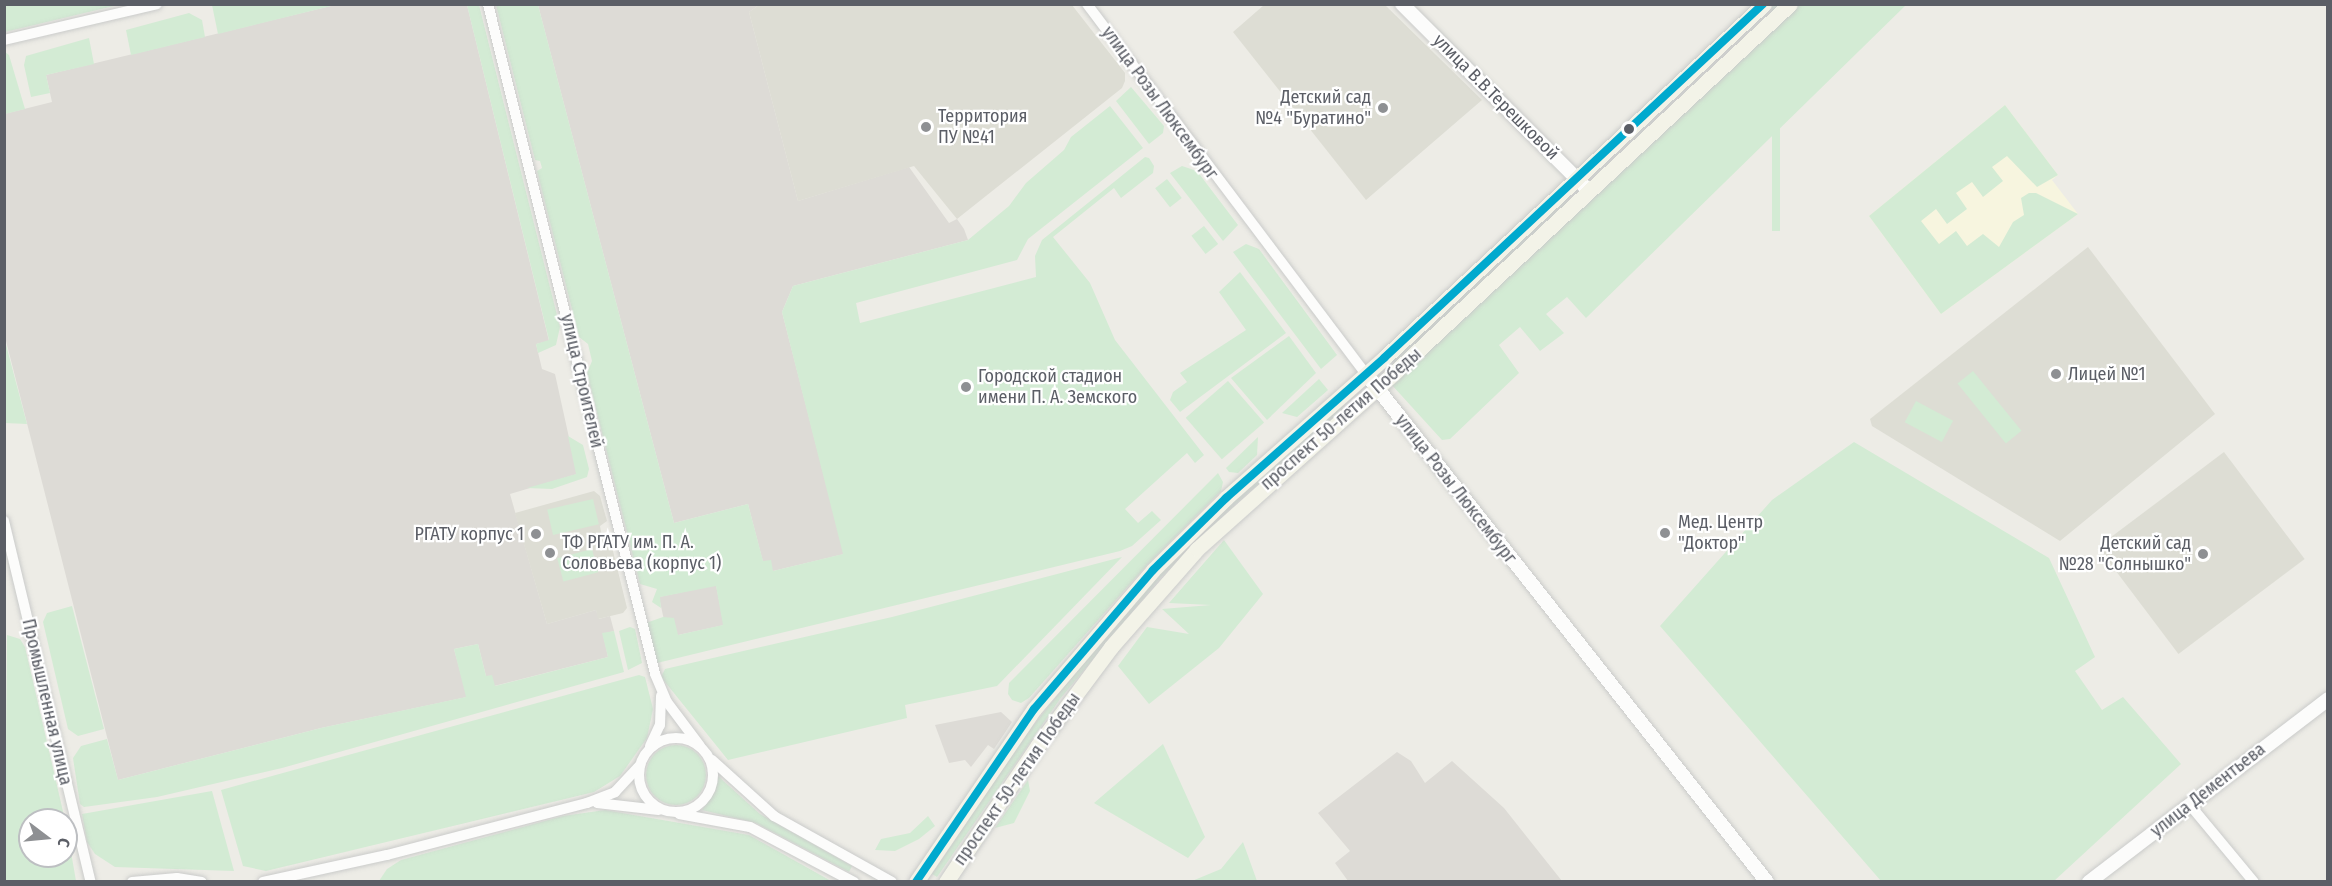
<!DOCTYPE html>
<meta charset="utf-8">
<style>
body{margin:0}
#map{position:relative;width:2332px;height:886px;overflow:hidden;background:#edece6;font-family:"Fira Sans Condensed",sans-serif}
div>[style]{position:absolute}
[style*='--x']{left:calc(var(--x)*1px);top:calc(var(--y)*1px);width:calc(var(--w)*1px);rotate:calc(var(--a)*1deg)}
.commercial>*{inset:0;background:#f7f5df}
.industrial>*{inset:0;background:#dddbd6}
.education>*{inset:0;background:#ddddd4;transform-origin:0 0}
.green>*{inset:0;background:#d3ebd4;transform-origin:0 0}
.round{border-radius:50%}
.roads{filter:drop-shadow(0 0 2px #cacbca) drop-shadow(0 0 2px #cacbca)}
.street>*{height:10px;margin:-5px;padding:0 5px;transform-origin:5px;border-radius:5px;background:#fcfcfb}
.street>.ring{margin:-5px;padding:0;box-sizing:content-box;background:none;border:10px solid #fcfcfb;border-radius:50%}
.secondary>*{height:14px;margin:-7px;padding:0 7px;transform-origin:7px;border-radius:7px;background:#fcfcfb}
.primary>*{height:15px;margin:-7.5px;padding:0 7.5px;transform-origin:7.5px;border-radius:7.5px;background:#f3f3e8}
.bus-1>*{height:8px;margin:-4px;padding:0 4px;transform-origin:4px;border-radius:4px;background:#00a9ce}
.dots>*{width:16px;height:16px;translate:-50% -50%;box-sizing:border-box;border:3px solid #fff;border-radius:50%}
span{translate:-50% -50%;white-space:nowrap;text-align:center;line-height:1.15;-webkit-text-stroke:4.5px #fff;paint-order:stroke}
.street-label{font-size:18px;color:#5b5e66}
.poi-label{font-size:18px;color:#5b5e66}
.right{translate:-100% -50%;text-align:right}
.left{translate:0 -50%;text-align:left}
.frame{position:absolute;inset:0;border:6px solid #5b5e66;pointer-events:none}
.north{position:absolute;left:18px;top:808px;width:60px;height:60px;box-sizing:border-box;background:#fff;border:2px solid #bdbfc2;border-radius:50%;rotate:106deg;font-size:16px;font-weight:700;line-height:24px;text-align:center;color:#5b5e66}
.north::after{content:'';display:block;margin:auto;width:21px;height:27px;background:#8e9093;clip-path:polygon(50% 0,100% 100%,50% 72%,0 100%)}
</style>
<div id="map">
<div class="commercial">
<i style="clip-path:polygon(2005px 105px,2058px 175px,2052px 180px,2078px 214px,1941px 314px,1869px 216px)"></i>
</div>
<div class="industrial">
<i style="clip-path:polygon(335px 5px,467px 5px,549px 341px,536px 344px,542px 369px,555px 374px,577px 474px,510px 494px,547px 624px,596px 610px,599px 619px,610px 616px,614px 631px,603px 634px,608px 657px,494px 686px,486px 676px,478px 644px,454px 649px,467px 697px,321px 728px,118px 780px,5px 337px,4px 114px,52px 102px,46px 75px)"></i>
<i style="clip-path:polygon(538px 5px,759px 5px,749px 12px,798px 201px,909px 167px,949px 223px,957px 219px,964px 229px,968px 240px,793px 286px,782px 312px,844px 554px,773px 571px,763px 562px,748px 504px,674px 523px)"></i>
<i style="clip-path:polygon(716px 585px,724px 625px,678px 635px,664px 620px,659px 597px)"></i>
<i style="clip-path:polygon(1001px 712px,1012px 722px,994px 749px,988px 745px,971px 767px,965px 760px,949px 763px,935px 725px)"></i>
<i style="clip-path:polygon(1397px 752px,1411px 761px,1425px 783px,1452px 761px,1504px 808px,1562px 881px,1348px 881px,1335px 863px,1350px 851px,1318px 813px)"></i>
</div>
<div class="education">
<i style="clip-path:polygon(759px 5px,1072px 5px,1125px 73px,1125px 81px,1122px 88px,957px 219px,914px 166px,798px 201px,749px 12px)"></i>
<i style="clip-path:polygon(1264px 5px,1385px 5px,1482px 100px,1366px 200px,1233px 32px)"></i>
<i style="clip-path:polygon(2088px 247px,2215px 414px,2060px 541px,1872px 426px,1870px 419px)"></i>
<i style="left:2224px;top:452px;width:134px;height:158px;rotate:53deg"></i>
<i style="clip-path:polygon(594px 491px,600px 496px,607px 521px,600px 526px,603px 542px,611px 543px,627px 608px,623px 613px,598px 619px,596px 610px,547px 624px,515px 513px)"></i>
</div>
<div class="green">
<i style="clip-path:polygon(5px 4px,118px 4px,118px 5px,5px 32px)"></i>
<i style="clip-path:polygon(212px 5px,213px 4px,335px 5px,218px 34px)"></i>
<i style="clip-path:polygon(467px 5px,479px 5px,560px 327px,556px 345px,538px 353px,536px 344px,549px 340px)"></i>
<i style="clip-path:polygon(496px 5px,538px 5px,674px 523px,748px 504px,763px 561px,771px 560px,773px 571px,843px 554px,782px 312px,793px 286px,968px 240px,1009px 206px,1026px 183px,1064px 150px,1071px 137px,1110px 106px,1143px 148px,1028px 239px,1017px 260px,856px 303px,860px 323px,1036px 277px,1035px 256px,1042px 240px,1145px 157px,1149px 158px,1154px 166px,1153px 173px,1121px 198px,1114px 188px,1053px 237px,1090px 283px,1115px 340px,1204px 455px,1195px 463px,1187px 453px,1125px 509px,1138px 523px,1152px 511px,1161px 520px,1132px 546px,1120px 551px,657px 663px,646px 623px,663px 617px,674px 618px,678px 635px,723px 625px,716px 586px,660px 597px,661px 608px,652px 602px,657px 589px,640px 584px,587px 373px,592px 361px,588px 344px,579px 337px,537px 171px,542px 168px,540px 161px,535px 160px)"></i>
<i style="left:1772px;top:5px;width:8px;height:226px"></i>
<i style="clip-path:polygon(1797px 5px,1906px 5px,1586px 318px,1567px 297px,1546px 314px,1564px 333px,1540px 351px,1520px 327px,1499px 345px,1519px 373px,1450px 439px,1442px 440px,1391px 384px)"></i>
<i style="clip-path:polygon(189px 13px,202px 20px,205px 37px,131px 55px,126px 30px)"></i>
<i style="clip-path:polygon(89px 38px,94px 64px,46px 75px,50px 93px,31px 97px,24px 65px,26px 56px)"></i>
<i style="clip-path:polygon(5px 52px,9px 55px,25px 109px,5px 114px)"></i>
<i style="clip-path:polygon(1131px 87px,1164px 126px,1163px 133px,1149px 144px,1116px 101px)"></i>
<i style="clip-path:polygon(2005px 105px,2058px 175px,2037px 187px,2007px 156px,1992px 167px,2003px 181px,1983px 197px,1972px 182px,1956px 193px,1967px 209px,1947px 224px,1936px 209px,1921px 221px,1939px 244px,1956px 231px,1967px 246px,1983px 234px,1999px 247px,2013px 222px,2024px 215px,2021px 198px,2029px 193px,2036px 193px,2078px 214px,1941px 314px,1869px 216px)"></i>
<i style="clip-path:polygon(1182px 166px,1197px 171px,1238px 225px,1223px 241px,1170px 173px)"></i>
<i style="left:1167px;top:179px;width:24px;height:15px;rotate:52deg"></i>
<i style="clip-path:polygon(1565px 198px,1568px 202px,1395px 363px,1392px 360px)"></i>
<i style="left:1204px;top:226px;width:23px;height:16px;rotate:52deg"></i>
<i style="clip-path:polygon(1246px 244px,1259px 249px,1337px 355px,1321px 369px,1233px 252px)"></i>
<i style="clip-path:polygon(1240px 272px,1286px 333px,1180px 412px,1170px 400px,1173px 392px,1187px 382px,1180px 373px,1246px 330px,1219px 292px)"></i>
<i style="clip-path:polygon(1289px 336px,1316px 373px,1267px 420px,1231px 378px)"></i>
<i style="clip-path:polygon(4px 337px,27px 424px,5px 423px)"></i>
<i style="left:1973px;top:371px;width:77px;height:20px;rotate:51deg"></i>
<i style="clip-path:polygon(1319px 379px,1328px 390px,1297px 417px,1282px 413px)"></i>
<i style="left:1228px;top:381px;width:55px;height:56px;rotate:49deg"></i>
<i style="left:1916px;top:401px;width:42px;height:24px;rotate:28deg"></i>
<i style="clip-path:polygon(1341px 403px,1345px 407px,1233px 506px,1161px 577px,1060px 699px,937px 877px,932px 874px,1025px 736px,1110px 629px,1189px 541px)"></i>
<i style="clip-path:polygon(568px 436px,583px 445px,589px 469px,587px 477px,552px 489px,527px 488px,576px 474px)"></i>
<i style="clip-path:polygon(1258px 437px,1257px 455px,1238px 473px,1229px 472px,1226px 468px)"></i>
<i style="clip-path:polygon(1854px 442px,2049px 558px,2095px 657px,2075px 671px,2102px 710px,2123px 697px,2181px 764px,2054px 881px,1881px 881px,1660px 626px,1772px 500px)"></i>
<i style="clip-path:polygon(1218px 473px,1223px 482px,1221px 491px,1147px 565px,1029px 698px,1021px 703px,1012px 700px,1008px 694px,1009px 683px)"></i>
<i style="left:593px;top:499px;width:26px;height:47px;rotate:77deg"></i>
<i style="clip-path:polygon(1224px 540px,1263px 594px,1219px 648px,1149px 704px,1118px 666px,1147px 627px,1189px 634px,1162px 609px,1211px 605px,1169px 603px)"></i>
<i style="left:592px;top:549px;width:24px;height:36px;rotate:75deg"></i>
<i style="clip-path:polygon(1122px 557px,997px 686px,905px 705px,907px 718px,728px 760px,661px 677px,665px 669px,892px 617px)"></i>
<i style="clip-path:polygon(72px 606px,104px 729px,78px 736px,68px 729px,43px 622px,47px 613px)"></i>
<i style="clip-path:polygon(630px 627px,635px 629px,642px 663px,628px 670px,619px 631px)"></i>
<i style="clip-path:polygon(614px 631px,624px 672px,282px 768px,157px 797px,84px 807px,80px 804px,73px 758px,81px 746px,107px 739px,118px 780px,321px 728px,466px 697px,454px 649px,478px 644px,486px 676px,492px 675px,495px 686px,608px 657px,602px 633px)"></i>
<i style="clip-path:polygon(7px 635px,20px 639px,25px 647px,65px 820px,30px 820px,30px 856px,66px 856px,66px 823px,76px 881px,5px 881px)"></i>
<i style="clip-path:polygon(639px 675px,645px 677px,653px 709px,647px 738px,620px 776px,594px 792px,266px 871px,243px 866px,221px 790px)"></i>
<i style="clip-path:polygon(1163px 744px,1205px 837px,1188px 858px,1094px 803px)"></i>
<i class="round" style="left:646px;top:745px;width:60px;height:60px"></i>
<i style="clip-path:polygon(718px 776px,760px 814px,852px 866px,849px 872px,756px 823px,702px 810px,715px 792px)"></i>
<i style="clip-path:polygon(1028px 780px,1030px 791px,1014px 823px,995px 828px)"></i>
<i style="clip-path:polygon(212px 791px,234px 871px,115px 867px,95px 854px,87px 842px,82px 814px)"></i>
<i style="clip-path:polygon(605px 810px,749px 835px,831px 881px,379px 881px,387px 869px,401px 860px,563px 816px)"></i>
<i style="clip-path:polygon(928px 816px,935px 826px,919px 839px,895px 851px,875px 850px,881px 839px,910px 833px)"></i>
<i style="clip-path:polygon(1243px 842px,1257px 881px,1192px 881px,1221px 869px)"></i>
</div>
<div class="roads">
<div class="street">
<i style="--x:488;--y:4;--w:690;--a:76"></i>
<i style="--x:655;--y:674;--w:30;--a:67"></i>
<i style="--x:667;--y:702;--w:55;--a:53.1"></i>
<i style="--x:1087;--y:4;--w:463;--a:53"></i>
<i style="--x:4;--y:40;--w:157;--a:-13.2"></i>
<i style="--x:4;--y:521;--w:371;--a:76.5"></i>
<i class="ring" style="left:639px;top:738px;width:64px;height:64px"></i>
<i style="--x:650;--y:746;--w:23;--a:-65"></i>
<i style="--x:660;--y:725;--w:29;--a:-88"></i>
<i style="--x:712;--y:760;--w:84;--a:42.1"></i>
<i style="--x:774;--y:816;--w:135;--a:29.2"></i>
<i style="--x:597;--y:803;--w:62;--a:6.4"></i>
<i style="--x:2190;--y:805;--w:100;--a:50.3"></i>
<i style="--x:679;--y:814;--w:72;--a:10.4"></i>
<i style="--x:750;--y:827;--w:118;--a:27.9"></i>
<i style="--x:132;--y:882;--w:45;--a:-5.1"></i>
<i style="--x:177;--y:878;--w:25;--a:9"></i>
<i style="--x:263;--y:882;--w:127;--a:-12.3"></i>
<i style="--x:387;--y:855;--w:207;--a:-14.6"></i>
<i style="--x:587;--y:803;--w:30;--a:-21"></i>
<i style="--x:615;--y:792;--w:37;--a:-47"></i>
</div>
<div class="secondary">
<i style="--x:1402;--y:4;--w:264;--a:45"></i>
<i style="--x:1366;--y:374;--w:647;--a:51.71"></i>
<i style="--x:2089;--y:882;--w:301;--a:-37.4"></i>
</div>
<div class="primary">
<i style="--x:916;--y:882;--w:209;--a:-55.7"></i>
<i style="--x:1034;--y:709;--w:183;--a:-49.4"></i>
<i style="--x:1153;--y:570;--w:103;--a:-44.6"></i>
<i style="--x:1226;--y:498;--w:211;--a:-41.5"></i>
<i style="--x:1384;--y:358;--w:519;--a:-42.97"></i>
<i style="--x:946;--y:882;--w:165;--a:-56.1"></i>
<i style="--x:1038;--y:745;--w:122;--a:-53.3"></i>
<i style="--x:1111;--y:647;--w:130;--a:-48.7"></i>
<i style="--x:1197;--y:549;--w:267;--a:-41.8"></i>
<i style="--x:1396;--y:371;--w:538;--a:-42.97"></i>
</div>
</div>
<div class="bus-1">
<i style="--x:916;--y:882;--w:209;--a:-55.7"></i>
<i style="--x:1034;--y:709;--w:183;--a:-49.4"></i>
<i style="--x:1153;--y:570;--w:103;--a:-44.6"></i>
<i style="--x:1226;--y:498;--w:211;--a:-41.5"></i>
<i style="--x:1384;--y:358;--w:519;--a:-43.05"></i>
</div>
<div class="dots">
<i style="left:1383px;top:108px;background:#8e9093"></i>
<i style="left:926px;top:127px;background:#8e9093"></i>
<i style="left:1629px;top:129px;background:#5b5e66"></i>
<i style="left:2056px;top:374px;background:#8e9093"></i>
<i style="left:966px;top:387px;background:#8e9093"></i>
<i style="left:1665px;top:533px;background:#8e9093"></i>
<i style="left:536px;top:534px;background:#8e9093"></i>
<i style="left:550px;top:553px;background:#8e9093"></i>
<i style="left:2203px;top:554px;background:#8e9093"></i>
</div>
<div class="street-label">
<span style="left:1496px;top:97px;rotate:45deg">улица В.В.Терешковой</span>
<span style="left:1160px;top:103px;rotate:54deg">улица Розы Люксембург</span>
<span style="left:582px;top:381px;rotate:77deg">улица Строителей</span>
<span style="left:1341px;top:419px;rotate:-41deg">проспект 50-летия Победы</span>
<span style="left:1456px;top:489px;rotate:52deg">улица Розы Люксембург</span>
<span style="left:47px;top:702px;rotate:77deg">Промышленная улица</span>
<span style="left:1017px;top:779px;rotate:-55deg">проспект 50-летия Победы</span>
<span style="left:2208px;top:790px;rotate:-38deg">улица Дементьева</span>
</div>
<div class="poi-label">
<span class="right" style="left:1371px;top:108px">Детский сад<br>№4 "Буратино"</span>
<span class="left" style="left:938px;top:127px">Территория<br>ПУ №41</span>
<span class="left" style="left:2068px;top:374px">Лицей №1</span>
<span class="left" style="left:978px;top:387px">Городской стадион<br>имени П. А. Земского</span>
<span class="left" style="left:1678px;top:533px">Мед. Центр<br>"Доктор"</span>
<span class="right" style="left:524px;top:534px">РГАТУ корпус 1</span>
<span class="left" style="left:562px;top:553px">ТФ РГАТУ им. П. А.<br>Соловьева (корпус 1)</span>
<span class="right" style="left:2191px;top:554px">Детский сад<br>№28 "Солнышко"</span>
</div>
<div class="frame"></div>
<div class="north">С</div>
</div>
